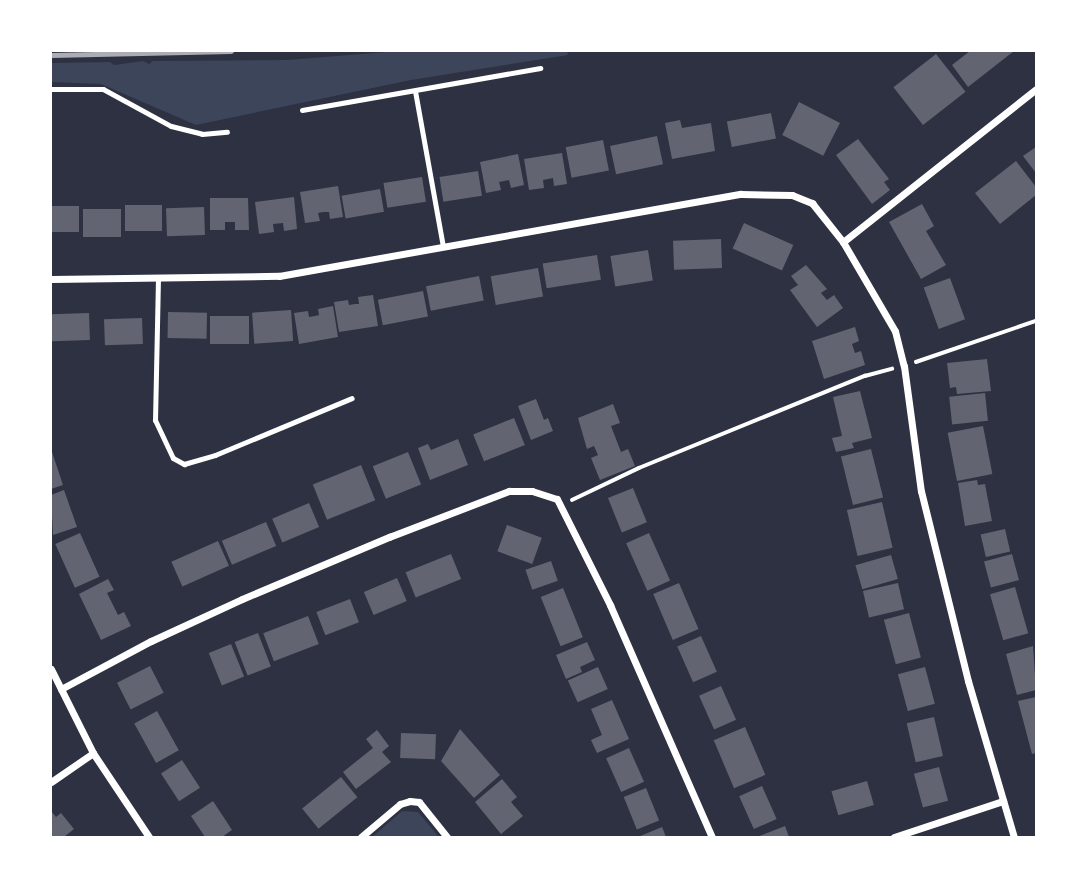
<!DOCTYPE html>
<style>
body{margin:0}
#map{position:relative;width:1087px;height:888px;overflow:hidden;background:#2d3142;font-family:Signika,sans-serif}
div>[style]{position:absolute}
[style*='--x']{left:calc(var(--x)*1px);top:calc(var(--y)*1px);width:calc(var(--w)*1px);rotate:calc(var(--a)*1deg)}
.green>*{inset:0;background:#3c4559}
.building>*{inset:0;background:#626471;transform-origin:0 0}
.path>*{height:3.5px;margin:-1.75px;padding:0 1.75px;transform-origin:1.75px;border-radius:1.75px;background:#fff}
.service>*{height:5px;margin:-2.5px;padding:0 2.5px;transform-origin:2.5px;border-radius:2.5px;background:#fff}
.minor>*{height:7px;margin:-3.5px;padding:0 3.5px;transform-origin:3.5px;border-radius:3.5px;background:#fff}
.rail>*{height:5px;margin:-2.5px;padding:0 2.5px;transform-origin:2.5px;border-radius:2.5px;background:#abadb3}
span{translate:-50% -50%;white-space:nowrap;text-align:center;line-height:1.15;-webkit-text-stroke:5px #fff;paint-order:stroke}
.frame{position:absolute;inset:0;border:52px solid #fff;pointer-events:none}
</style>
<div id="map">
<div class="green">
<i style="clip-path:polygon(399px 51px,567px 51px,568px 55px,411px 80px,196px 125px,101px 84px,51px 82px,51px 63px,110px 62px,114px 65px,143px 61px,149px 64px,153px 61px,287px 60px)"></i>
<i style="clip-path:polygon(402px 811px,418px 812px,439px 837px,372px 837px)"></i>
</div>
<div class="building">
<i style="clip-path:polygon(970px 51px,1014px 51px,968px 87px,952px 65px)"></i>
<i style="left:936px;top:54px;width:48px;height:54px;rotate:52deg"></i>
<i style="left:799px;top:102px;width:46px;height:37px;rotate:27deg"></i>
<i style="left:771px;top:113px;width:26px;height:45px;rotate:79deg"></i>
<i style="clip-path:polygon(680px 120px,682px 128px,711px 123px,715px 151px,672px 159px,665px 123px)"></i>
<i style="left:657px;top:136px;width:29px;height:48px;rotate:78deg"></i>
<i style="clip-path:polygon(858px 139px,889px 179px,884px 182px,890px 190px,872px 204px,836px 155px)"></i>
<i style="left:603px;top:140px;width:31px;height:38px;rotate:79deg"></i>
<i style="clip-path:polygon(1036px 147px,1036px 173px,1023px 156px)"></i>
<i style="clip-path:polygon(562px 153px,567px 184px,554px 186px,553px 178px,543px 180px,544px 188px,529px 190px,524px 159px)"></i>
<i style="clip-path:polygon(518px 154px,524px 185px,511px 188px,509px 180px,499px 182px,501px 190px,486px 193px,480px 162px)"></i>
<i style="clip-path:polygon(1016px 161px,1036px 187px,1036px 195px,1000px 224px,975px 193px)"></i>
<i style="left:478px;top:171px;width:25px;height:39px;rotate:81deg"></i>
<i style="left:422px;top:177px;width:25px;height:39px;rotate:81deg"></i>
<i style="clip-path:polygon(338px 186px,343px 217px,330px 219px,329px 212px,323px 212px,318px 213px,320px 221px,305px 223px,300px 192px)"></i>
<i style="left:380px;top:189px;width:23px;height:39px;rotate:80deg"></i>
<i style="clip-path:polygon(294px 197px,297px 229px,284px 231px,283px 223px,273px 224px,274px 232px,259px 234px,255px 202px)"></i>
<i style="clip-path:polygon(210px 198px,248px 198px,249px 230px,235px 230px,235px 222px,225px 222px,225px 230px,210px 230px)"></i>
<i style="clip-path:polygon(922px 204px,934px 226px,926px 231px,946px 265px,921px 279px,889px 222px)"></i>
<i style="left:125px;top:205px;width:37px;height:26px"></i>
<i style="left:51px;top:206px;width:28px;height:26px"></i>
<i style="left:204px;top:207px;width:28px;height:38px;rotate:88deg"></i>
<i style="left:83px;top:209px;width:38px;height:28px"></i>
<i style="left:744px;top:223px;width:54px;height:28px;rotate:24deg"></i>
<i style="left:721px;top:239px;width:29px;height:48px;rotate:88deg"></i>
<i style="left:648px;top:250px;width:31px;height:38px;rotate:81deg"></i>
<i style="left:597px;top:255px;width:25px;height:55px;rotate:81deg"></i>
<i style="clip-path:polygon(806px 265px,827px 289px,821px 293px,827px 300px,834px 295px,843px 308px,817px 327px,790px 290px,798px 285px,791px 276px)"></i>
<i style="left:538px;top:268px;width:29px;height:48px;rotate:80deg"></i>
<i style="left:479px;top:276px;width:25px;height:54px;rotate:79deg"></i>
<i style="left:950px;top:278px;width:44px;height:28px;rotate:70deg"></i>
<i style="left:423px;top:291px;width:26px;height:46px;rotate:79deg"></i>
<i style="clip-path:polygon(373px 295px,378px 326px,339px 332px,334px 302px,348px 300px,349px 305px,355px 304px,359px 304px,358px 297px)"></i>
<i style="clip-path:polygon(333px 306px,338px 337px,299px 344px,294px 313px,308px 311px,309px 317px,315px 316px,319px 315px,318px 309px)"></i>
<i style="left:291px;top:310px;width:31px;height:39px;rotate:86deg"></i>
<i style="left:168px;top:312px;width:39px;height:26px;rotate:1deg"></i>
<i style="left:89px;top:313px;width:27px;height:38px;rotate:88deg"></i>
<i style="left:210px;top:316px;width:39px;height:28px"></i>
<i style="left:142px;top:318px;width:26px;height:38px;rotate:88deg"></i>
<i style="clip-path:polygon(855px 327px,859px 341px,852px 344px,855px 353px,861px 351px,865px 365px,824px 379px,812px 341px)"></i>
<i style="clip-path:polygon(987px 359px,991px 391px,957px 394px,956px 387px,950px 388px,947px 363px)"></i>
<i style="clip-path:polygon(860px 391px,872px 438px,852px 443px,854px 448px,836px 452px,832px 438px,842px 436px,833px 397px)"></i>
<i style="left:985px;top:393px;width:28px;height:36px;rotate:84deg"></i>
<i style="clip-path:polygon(536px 399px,544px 420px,548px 418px,553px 431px,531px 440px,518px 406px)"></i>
<i style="clip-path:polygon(613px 404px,620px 423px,611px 426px,621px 452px,628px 449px,635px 466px,600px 480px,591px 458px,598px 455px,594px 446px,587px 449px,578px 418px)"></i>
<i style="left:514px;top:418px;width:29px;height:44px;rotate:68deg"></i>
<i style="left:983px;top:426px;width:49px;height:36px;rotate:79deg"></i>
<i style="clip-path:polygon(458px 439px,468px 465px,430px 480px,418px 448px,428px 444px,431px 450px)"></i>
<i style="clip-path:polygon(51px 449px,63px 485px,51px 489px)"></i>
<i style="left:871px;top:449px;width:50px;height:31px;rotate:76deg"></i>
<i style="left:408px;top:452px;width:35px;height:38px;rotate:68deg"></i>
<i style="left:361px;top:465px;width:38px;height:52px;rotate:68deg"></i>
<i style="clip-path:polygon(977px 480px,978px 485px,985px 484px,992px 521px,965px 526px,958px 483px)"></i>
<i style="left:633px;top:488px;width:37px;height:27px;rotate:68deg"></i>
<i style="clip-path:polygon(64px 490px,77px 527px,53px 535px,51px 495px)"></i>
<i style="left:882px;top:502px;width:47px;height:36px;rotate:77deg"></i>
<i style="left:309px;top:503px;width:26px;height:40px;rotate:67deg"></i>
<i style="left:266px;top:522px;width:26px;height:48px;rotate:67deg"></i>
<i style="left:507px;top:525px;width:37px;height:28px;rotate:20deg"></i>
<i style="left:1005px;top:529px;width:23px;height:25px;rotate:77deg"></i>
<i style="left:80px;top:533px;width:48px;height:27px;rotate:66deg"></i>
<i style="left:649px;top:533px;width:52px;height:25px;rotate:66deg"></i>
<i style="left:218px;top:541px;width:27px;height:51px;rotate:66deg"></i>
<i style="left:451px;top:554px;width:27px;height:49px;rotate:68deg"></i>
<i style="left:1012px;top:554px;width:27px;height:29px;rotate:75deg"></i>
<i style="left:891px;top:555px;width:25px;height:37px;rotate:74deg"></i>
<i style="left:551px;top:561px;width:21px;height:27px;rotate:71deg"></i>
<i style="left:397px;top:578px;width:25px;height:36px;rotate:67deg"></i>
<i style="clip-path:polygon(108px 579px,114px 590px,107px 593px,118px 615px,124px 612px,131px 626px,101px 640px,79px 594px)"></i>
<i style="left:679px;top:583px;width:50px;height:28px;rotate:67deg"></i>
<i style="left:898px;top:583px;width:27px;height:36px;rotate:77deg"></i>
<i style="left:1015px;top:587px;width:48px;height:26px;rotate:74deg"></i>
<i style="left:563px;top:588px;width:53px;height:24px;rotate:68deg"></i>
<i style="left:350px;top:599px;width:25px;height:36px;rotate:69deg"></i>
<i style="left:909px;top:613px;width:46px;height:26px;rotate:75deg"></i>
<i style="left:308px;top:616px;width:30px;height:48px;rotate:69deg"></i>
<i style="left:258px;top:633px;width:36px;height:25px;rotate:69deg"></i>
<i style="left:701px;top:636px;width:39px;height:26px;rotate:66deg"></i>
<i style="clip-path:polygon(587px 642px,595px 660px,580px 667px,582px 672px,566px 679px,556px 655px)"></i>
<i style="left:231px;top:644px;width:35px;height:24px;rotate:68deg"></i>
<i style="clip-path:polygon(1033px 646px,1036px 690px,1017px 695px,1006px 654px)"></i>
<i style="left:150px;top:666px;width:30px;height:37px;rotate:63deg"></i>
<i style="left:598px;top:667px;width:24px;height:33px;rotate:66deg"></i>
<i style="left:925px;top:667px;width:38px;height:28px;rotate:75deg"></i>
<i style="left:721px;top:686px;width:37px;height:24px;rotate:66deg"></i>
<i style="clip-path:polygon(1036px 697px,1036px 753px,1032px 754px,1018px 701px)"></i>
<i style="clip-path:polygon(612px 700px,629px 739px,597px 753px,591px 740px,602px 735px,591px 709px)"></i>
<i style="left:157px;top:711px;width:45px;height:26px;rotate:61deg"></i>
<i style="left:934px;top:717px;width:40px;height:28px;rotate:77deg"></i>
<i style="left:745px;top:727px;width:52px;height:34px;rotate:67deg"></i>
<i style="clip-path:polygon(460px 729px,500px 775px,474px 798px,441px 761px)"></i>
<i style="clip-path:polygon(377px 730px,389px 746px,382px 752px,391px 762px,356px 789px,343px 772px,373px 748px,366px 739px)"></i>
<i style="left:401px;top:733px;width:35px;height:25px;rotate:2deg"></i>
<i style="left:629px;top:748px;width:37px;height:25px;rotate:66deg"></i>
<i style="left:182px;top:760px;width:33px;height:25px;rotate:57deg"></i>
<i style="left:939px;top:767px;width:35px;height:26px;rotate:75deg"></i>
<i style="left:341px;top:777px;width:26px;height:50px;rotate:51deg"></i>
<i style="clip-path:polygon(502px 779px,517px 797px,511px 802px,523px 816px,501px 834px,475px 802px)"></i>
<i style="left:867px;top:781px;width:25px;height:37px;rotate:74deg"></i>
<i style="left:762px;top:786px;width:36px;height:25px;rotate:66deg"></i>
<i style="left:646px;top:788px;width:35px;height:24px;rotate:68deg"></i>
<i style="clip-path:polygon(213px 801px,232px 830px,222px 837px,205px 837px,191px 816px)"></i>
<i style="clip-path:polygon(51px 811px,56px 817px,61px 813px,74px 829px,64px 837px,51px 837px)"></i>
<i style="clip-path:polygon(785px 826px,789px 837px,757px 837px)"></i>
<i style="clip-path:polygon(662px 827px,666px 837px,638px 837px)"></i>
</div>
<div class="path">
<i style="--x:916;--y:362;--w:127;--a:-18.9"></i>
<i style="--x:572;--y:500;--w:74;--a:-25.5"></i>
<i style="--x:639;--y:468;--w:244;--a:-22.2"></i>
<i style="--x:865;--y:376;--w:28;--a:-15"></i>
</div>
<div class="service">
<i style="--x:51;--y:89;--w:52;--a:0"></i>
<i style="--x:103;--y:89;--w:77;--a:28.6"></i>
<i style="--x:171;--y:126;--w:32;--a:14"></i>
<i style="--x:202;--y:134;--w:25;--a:-5"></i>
<i style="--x:415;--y:91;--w:158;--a:79.8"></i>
<i style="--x:302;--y:110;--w:242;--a:-10"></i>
<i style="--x:158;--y:278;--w:142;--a:91.2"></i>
<i style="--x:155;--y:420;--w:42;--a:64.7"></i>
<i style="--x:173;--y:458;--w:13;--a:29"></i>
<i style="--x:184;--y:464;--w:32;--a:-16"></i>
<i style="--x:215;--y:455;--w:148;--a:-22.6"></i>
</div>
<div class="minor">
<i style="--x:843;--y:242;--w:246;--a:-38.4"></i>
<i style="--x:51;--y:279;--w:228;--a:-0.8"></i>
<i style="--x:279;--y:276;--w:469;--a:-10.1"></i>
<i style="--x:741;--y:194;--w:51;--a:1.1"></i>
<i style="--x:792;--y:195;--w:22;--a:22"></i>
<i style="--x:812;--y:203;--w:50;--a:51.5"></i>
<i style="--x:843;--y:242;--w:103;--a:59.7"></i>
<i style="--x:895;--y:331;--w:36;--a:76"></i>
<i style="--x:904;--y:366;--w:126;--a:82.3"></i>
<i style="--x:921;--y:491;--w:196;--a:76.1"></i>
<i style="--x:968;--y:681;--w:163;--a:73.6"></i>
<i style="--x:51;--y:669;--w:94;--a:63.4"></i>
<i style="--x:93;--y:753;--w:101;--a:56.3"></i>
<i style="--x:61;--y:689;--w:102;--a:-28.1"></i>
<i style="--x:151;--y:641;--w:100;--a:-24.8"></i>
<i style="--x:242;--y:599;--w:160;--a:-22.9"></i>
<i style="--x:389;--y:537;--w:129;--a:-21"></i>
<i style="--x:509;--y:491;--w:23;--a:0"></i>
<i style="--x:532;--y:491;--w:26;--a:18"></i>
<i style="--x:557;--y:499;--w:119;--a:63.4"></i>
<i style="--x:610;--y:605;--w:253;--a:66.3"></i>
<i style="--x:51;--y:782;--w:51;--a:-34.6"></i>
<i style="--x:361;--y:837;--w:51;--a:-40.2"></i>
<i style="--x:400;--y:804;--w:10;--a:-17"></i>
<i style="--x:410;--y:801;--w:9;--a:6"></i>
<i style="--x:419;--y:802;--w:45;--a:51.3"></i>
<i style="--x:894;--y:837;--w:115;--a:-18.3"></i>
</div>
<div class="rail">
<i style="--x:51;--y:55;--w:180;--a:-1.3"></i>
</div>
<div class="frame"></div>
</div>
